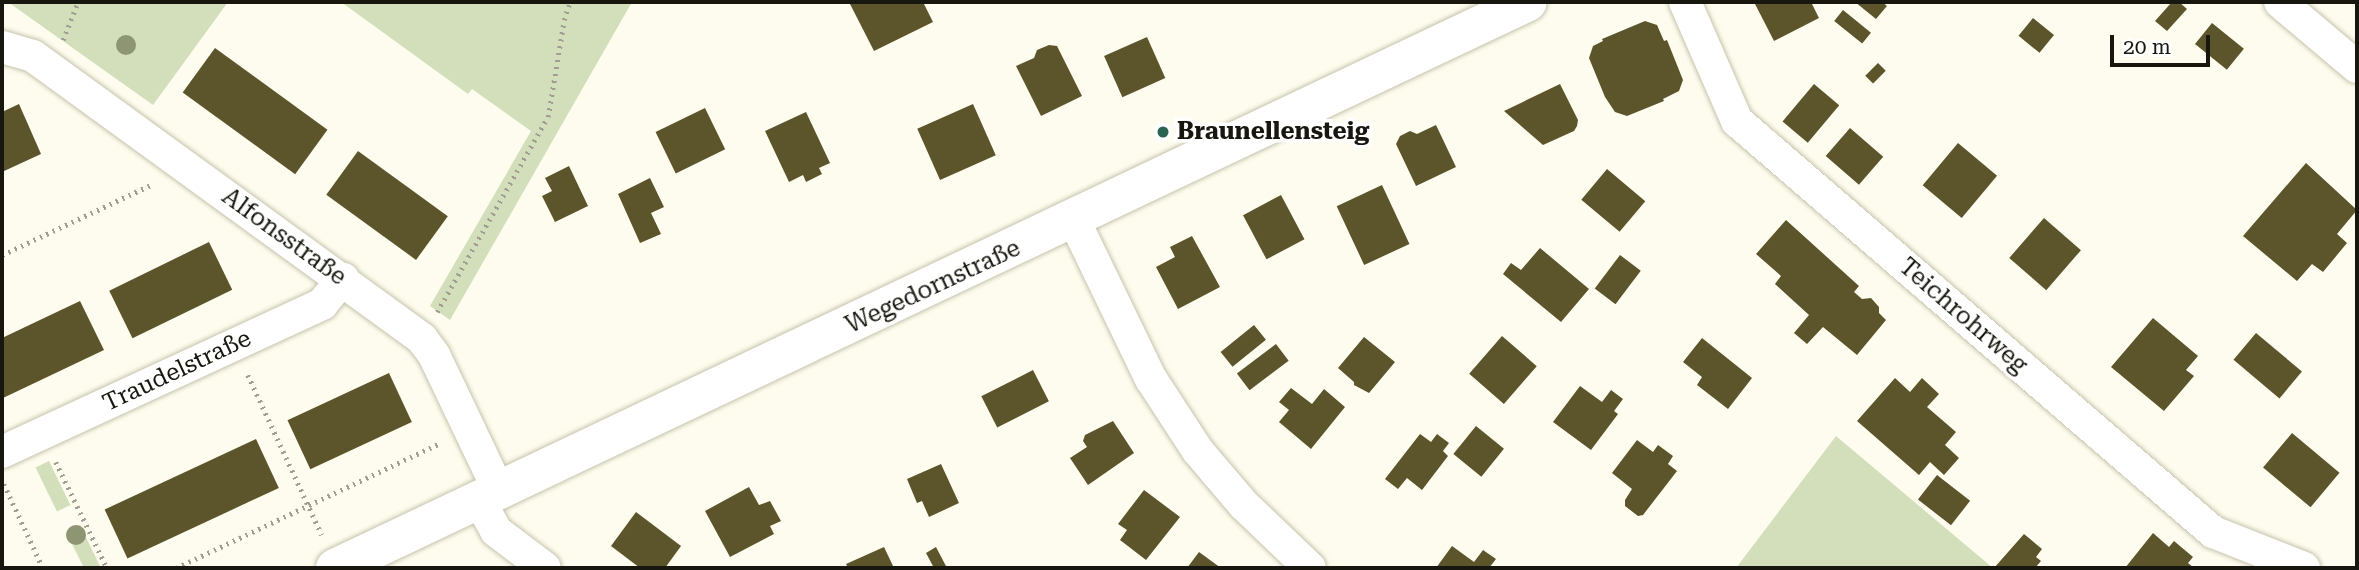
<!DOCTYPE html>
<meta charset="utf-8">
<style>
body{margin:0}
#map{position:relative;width:2359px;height:570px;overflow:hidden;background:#fefcee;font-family:"Roboto Serif",serif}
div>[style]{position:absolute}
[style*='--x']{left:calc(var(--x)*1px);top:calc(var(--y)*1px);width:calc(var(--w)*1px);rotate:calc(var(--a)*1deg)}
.green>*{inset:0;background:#d3dfbb;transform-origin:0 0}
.building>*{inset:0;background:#5c552c;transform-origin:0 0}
.path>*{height:4.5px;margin-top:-2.25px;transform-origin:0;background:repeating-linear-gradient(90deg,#a09e93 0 2px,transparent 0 7px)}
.roads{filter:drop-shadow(0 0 2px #c6c3ac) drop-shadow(0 0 2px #c6c3ac)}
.minor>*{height:32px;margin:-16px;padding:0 16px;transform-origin:16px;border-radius:16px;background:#fff}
.tertiary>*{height:38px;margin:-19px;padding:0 19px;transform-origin:19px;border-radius:19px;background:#fff}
.trees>*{width:20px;height:20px;margin:-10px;border-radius:50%;background:#8e9573}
.dots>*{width:19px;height:19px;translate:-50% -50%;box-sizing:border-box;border:4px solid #fff;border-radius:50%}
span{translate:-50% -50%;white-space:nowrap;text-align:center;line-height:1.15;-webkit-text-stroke:7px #fff;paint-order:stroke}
.poi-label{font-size:24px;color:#18170f;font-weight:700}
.left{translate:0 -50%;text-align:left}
.street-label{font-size:24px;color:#18170f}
.frame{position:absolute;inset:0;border:4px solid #18170f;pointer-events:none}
.scale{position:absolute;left:2110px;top:35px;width:100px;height:32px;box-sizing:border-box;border:4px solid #18170f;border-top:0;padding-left:9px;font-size:21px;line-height:24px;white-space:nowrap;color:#18170f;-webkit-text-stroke:5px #fff;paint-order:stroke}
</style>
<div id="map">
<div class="green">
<i style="clip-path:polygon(8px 2px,228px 2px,153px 105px)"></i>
<i style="clip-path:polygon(341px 2px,632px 2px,450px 320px,430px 306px,531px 131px,472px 89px,468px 94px)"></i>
<i style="clip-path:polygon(1836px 436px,1993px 568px,1736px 568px)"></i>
<i style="left:49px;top:461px;width:49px;height:15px;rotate:64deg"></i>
<i style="clip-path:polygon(80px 525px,101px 568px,84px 568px,66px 532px)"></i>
</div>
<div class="building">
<i style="clip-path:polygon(849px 2px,923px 2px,933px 22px,874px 51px)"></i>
<i style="clip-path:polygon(1754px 2px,1811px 2px,1819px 18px,1774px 41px)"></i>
<i style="clip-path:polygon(1855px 2px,1882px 2px,1887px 6px,1876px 19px)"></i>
<i style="clip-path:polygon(2172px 2px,2179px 2px,2187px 9px,2167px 31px,2155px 21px)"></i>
<i style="left:1843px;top:10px;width:36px;height:14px;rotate:39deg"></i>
<i style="left:2033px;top:18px;width:27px;height:23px;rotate:39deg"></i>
<i style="clip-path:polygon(1645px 21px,1657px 25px,1664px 41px,1667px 40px,1683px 80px,1679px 91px,1663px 99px,1664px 101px,1627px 116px,1615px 112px,1605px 97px,1589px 58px,1593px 46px,1603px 41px,1602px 39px)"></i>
<i style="left:2212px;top:23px;width:41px;height:27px;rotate:39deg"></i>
<i style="left:1147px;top:37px;width:45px;height:47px;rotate:66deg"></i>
<i style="clip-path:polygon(1049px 45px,1057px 46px,1082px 96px,1041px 116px,1016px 66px,1034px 58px,1037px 50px)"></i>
<i style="left:215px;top:48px;width:139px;height:55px;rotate:36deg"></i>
<i style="left:1878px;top:63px;width:11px;height:18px;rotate:45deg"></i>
<i style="clip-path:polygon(1560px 84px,1578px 120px,1577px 126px,1574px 131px,1543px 145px,1504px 111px)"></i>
<i style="left:1814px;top:84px;width:33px;height:49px;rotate:40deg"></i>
<i style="clip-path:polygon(19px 104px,41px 154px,2px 172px,2px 112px)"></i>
<i style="left:973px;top:104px;width:56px;height:61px;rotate:66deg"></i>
<i style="left:705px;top:108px;width:46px;height:55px;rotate:64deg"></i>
<i style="clip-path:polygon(806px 112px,830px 163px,819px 168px,822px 174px,806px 182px,803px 175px,789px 182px,765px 131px)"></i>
<i style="clip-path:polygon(1436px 125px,1456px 167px,1416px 186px,1396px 144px,1400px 136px,1410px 131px,1417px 134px)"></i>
<i style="left:1850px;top:128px;width:44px;height:37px;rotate:41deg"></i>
<i style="left:1958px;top:143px;width:51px;height:55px;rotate:40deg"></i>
<i style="left:358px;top:151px;width:111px;height:54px;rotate:36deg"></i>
<i style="clip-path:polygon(2306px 163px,2357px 210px,2337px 234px,2347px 243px,2323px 272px,2312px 264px,2297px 281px,2243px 236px)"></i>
<i style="clip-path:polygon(569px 166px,588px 206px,555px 222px,542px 196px,552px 191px,545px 178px)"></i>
<i style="left:1607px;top:169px;width:50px;height:40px;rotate:40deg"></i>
<i style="clip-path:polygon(650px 178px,664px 207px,651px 213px,661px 234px,640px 243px,618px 194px)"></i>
<i style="left:1382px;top:185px;width:65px;height:50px;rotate:65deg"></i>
<i style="left:1281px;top:195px;width:50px;height:43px;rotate:62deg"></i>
<i style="left:2044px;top:218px;width:49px;height:53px;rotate:41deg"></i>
<i style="clip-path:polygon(1786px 220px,1859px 286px,1854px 292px,1862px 299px,1871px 298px,1879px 307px,1879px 313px,1886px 320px,1857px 355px,1823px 327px,1807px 344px,1794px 333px,1809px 315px,1775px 284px,1781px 276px,1756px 254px)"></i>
<i style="clip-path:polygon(1192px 236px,1220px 287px,1178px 309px,1156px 267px,1175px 257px,1170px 247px)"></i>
<i style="left:209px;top:242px;width:53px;height:111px;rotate:64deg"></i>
<i style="clip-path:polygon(1540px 248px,1589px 289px,1561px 322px,1503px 274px,1511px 263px,1521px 270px)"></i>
<i style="left:1620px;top:255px;width:26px;height:42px;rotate:37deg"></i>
<i style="clip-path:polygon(80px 301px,104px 350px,3px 398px,2px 338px)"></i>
<i style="clip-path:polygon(2153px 318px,2198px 356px,2186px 370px,2194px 376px,2164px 411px,2111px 367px)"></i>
<i style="left:1254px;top:325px;width:19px;height:43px;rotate:51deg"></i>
<i style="left:2256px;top:333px;width:60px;height:35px;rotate:40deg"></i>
<i style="left:1502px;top:336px;width:46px;height:50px;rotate:41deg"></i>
<i style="clip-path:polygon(1364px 337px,1395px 362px,1369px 393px,1354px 385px,1354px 382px,1338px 368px)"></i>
<i style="clip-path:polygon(1702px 338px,1752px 378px,1728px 409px,1697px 385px,1702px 377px,1683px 362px)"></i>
<i style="left:1276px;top:344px;width:21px;height:49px;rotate:53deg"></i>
<i style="left:1033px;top:370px;width:35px;height:58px;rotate:63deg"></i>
<i style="left:389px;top:373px;width:54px;height:112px;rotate:65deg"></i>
<i style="clip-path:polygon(1895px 378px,1910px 392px,1922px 378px,1939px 394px,1927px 407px,1956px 432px,1945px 445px,1959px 458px,1944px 475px,1930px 462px,1919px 475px,1857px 421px)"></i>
<i style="clip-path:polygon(1580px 386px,1602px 402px,1611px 390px,1623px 399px,1614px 411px,1618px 414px,1591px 450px,1553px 422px)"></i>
<i style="clip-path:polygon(1291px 388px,1312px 404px,1324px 389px,1345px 407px,1311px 449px,1279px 422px,1289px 410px,1279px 402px)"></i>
<i style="clip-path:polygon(1113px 421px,1134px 453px,1088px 485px,1070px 458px,1087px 447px,1083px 441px,1085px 435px)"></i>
<i style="left:1476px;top:426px;width:36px;height:36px;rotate:39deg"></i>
<i style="left:2292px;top:433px;width:62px;height:45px;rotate:40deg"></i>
<i style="clip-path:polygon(1420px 434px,1431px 442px,1437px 434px,1449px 443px,1443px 451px,1448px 456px,1422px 490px,1407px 478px,1398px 489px,1385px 479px)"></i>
<i style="left:256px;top:439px;width:54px;height:167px;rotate:65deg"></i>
<i style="clip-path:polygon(1637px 440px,1653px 452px,1658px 445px,1673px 456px,1668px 464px,1677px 471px,1643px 515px,1638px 516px,1625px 506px,1625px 500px,1632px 489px,1612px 473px)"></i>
<i style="clip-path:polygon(941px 464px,959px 503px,929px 517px,922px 501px,917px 503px,907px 479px)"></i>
<i style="left:1937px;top:475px;width:42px;height:31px;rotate:38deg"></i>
<i style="clip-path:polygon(749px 487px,759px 505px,770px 501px,781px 521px,770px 526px,774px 534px,730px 557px,705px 511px)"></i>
<i style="clip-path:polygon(1144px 490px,1180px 517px,1146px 560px,1120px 540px,1127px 530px,1118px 524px)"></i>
<i style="clip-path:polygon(636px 512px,681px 546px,665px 568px,640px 568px,611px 546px)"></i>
<i style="clip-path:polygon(2153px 533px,2169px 547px,2174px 541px,2193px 557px,2188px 563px,2194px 568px,2125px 568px)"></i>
<i style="clip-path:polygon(2024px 534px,2042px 549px,2036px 557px,2041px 561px,2035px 568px,1994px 568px)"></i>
<i style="clip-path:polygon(1452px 546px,1474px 562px,1483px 550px,1496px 559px,1489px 568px,1436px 568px)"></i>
<i style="clip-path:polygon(884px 547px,894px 568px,848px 568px,846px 564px)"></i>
<i style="clip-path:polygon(936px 547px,947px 568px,934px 568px,926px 553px)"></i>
<i style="clip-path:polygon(1199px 552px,1221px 568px,1187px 568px)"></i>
</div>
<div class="path">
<i style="--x:63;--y:40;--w:41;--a:-68.5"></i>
<i style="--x:2;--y:255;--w:167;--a:-25.2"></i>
<i style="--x:437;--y:312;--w:224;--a:-60.4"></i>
<i style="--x:548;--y:117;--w:98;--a:-80.6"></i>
<i style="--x:564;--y:20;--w:19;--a:-72"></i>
<i style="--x:248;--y:375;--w:176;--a:65.2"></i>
<i style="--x:56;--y:462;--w:118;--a:64.3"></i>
<i style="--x:4;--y:484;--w:93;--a:65.1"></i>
<i style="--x:176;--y:568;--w:293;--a:-25.3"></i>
<i style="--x:465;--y:568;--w:1;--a:-45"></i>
</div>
<div class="roads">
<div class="minor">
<i style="--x:1685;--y:2;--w:130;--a:66.4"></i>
<i style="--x:1737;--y:121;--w:629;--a:40.81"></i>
<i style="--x:2213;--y:532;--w:98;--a:21.6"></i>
<i style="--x:2280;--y:2;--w:101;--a:40.2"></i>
<i style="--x:2;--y:47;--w:32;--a:16"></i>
<i style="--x:33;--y:56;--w:481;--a:36"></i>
<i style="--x:422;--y:339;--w:20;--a:53"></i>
<i style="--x:434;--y:355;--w:151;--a:64.5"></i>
<i style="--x:1074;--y:220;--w:177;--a:64.2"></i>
<i style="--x:1151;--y:379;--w:86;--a:56.9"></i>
<i style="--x:1198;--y:451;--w:71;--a:49.6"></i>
<i style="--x:1244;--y:505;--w:91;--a:43.7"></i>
<i style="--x:2;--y:452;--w:353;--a:-24.8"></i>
<i style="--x:322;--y:304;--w:33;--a:-50"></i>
<i style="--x:479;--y:500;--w:35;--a:61"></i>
<i style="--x:496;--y:531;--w:61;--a:37.1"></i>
</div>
<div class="tertiary">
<i style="--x:335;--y:568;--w:1320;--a:-25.38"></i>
</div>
</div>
<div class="trees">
<i style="left:126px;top:45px"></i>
<i style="left:76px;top:535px"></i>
</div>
<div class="dots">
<i style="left:1163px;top:132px;background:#296550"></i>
</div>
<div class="poi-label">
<span class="left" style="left:1177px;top:132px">Braunellensteig</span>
</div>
<div class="street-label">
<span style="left:284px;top:237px;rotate:36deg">Alfonsstraße</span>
<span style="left:933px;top:287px;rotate:-25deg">Wegedornstraße</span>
<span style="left:1963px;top:316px;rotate:41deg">Teichrohrweg</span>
<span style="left:177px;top:371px;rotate:-25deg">Traudelstraße</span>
</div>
<div class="frame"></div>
<div class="scale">20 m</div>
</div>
